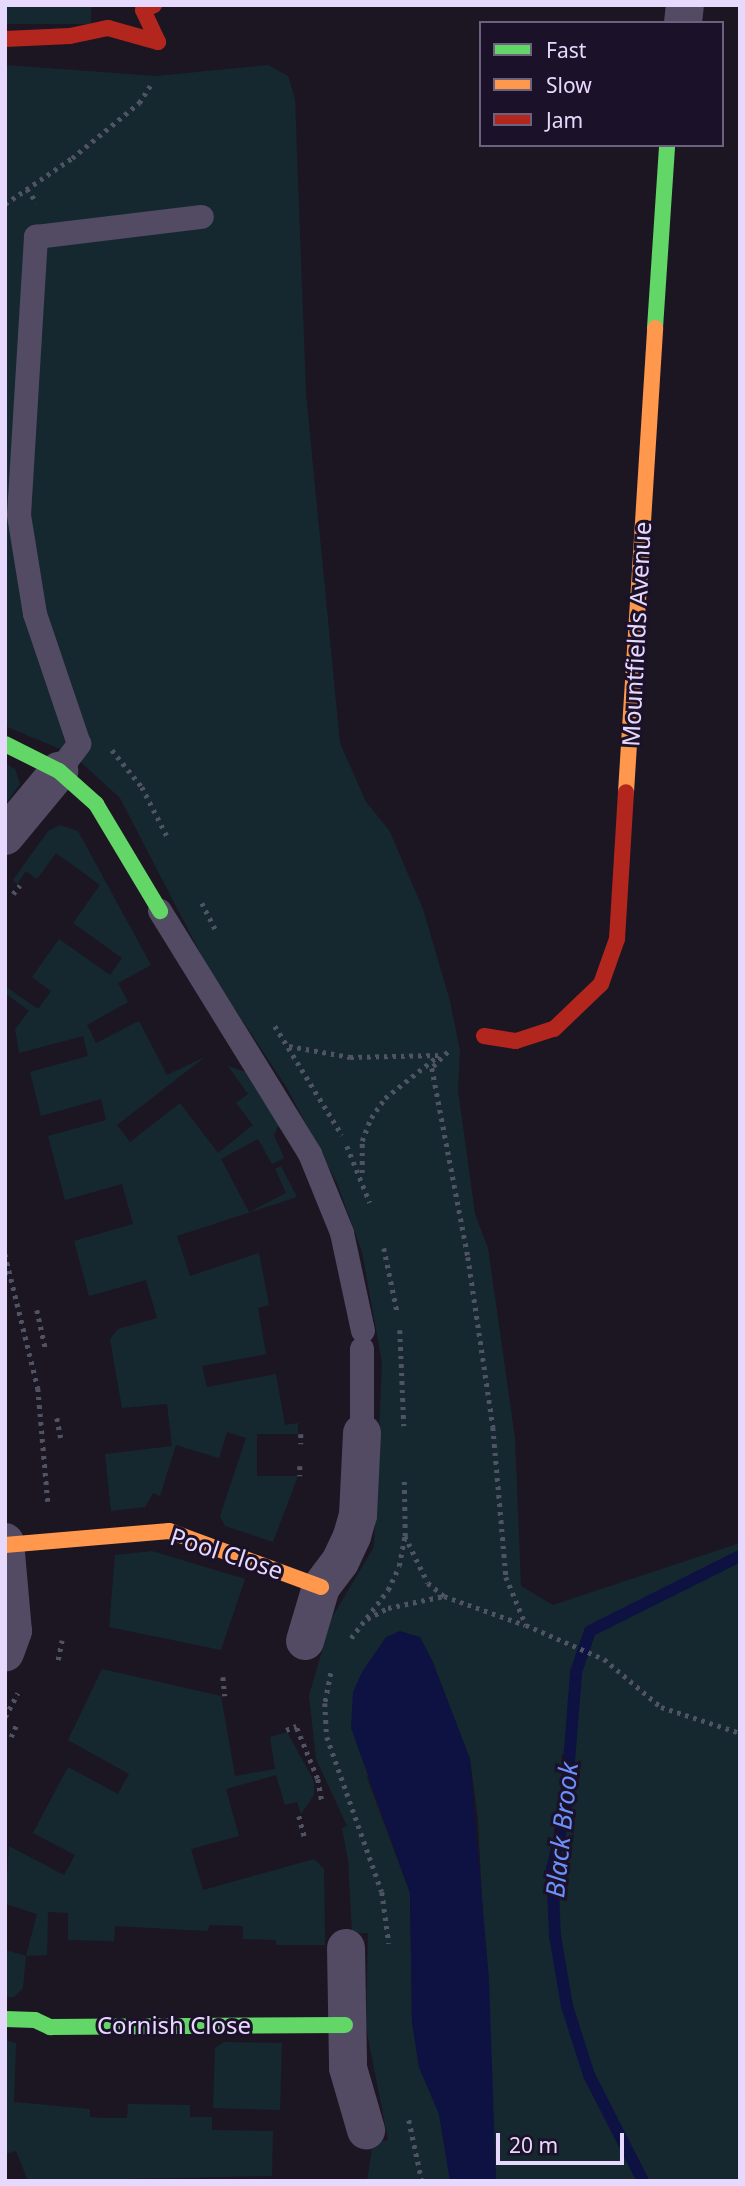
<!DOCTYPE html>
<style>
body{margin:0}
#map{position:relative;width:745px;height:2186px;overflow:hidden;background:#1c1623;font-family:"Noto Sans",sans-serif}
div>[style]{position:absolute}
[style*='--x']{left:calc(var(--x)*1px);top:calc(var(--y)*1px);width:calc(var(--w)*1px);rotate:calc(var(--a)*1deg)}
.green>*{inset:0;background:#152830;transform-origin:0 0}
.water>*{inset:0;background:#0d1243}
.stream>*{height:12px;margin:-6px;padding:0 6px;transform-origin:6px;border-radius:6px;background:#0d1243}
.path>*{height:4.5px;margin-top:-2.25px;transform-origin:0;background:repeating-linear-gradient(90deg,#4f5364 0 3.5px,transparent 0 8.5px)}
.lane>*{height:24px;margin:-12px;padding:0 12px;transform-origin:12px;border-radius:12px;background:#524b63}
.street>*{height:38px;margin:-19px;padding:0 19px;transform-origin:19px;border-radius:19px;background:#524b63}
.fast>*{height:16px;margin:-8px;padding:0 8px;transform-origin:8px;border-radius:8px;background:#63d668}
.slow>*{height:16px;margin:-8px;padding:0 8px;transform-origin:8px;border-radius:8px;background:#ff974d}
.jam>*{height:16px;margin:-8px;padding:0 8px;transform-origin:8px;border-radius:8px;background:#b3261e}
span{translate:-50% -50%;white-space:nowrap;text-align:center;line-height:1.15;-webkit-text-stroke:6px #1b1128;paint-order:stroke}
.street-label{font-size:24px;color:#e7d9fe}
.water-label{font-size:26px;color:#6a91fb;font-style:italic}
.frame{position:absolute;inset:0;border:7px solid #e7d9fe;pointer-events:none}
.legend{position:absolute;left:479px;top:21px;width:245px;height:126px;box-sizing:border-box;background:#1b1128;border:2px solid #6d617e;margin:0;padding:9px 12px;list-style:none;font-size:21px;color:#e7d9fe}
.legend li{display:flex;align-items:center;gap:14px;height:35px}
.legend b{width:35px;border:2px solid #6d617e}
.scale{position:absolute;left:496px;top:2133px;width:128px;height:32px;box-sizing:border-box;border:4px solid #e7d9fe;border-top:0;padding-left:9px;font-size:21px;line-height:24px;white-space:nowrap;color:#e7d9fe;-webkit-text-stroke:5px #1b1128;paint-order:stroke}
</style>
<div id="map">
<div class="green">
<i style="left:5px;top:5px;width:86px;height:19px"></i>
<i style="clip-path:polygon(5px 65px,156px 76px,268px 65px,288px 76px,295px 99px,306px 394px,340px 743px,366px 802px,389px 830px,423px 909px,450px 1001px,460px 1051px,458px 1090px,475px 1214px,488px 1248px,515px 1438px,521px 1586px,553px 1605px,740px 1543px,740px 2181px,496px 2181px,478px 1819px,470px 1759px,432px 1660px,367px 1778px,410px 1893px,412px 2022px,419px 2067px,439px 2114px,450px 2181px,367px 2181px,373px 2142px,388px 2140px,366px 2027px,368px 1933px,352px 1933px,348px 1860px,342px 1828px,347px 1826px,316px 1759px,309px 1696px,331px 1619px,374px 1547px,382px 1362px,362px 1252px,337px 1183px,287px 1088px,209px 970px,120px 798px,72px 754px,5px 726px)"></i>
<i style="clip-path:polygon(5px 763px,15px 769px,20px 784px,5px 805px)"></i>
<i style="clip-path:polygon(60px 825px,78px 831px,151px 965px,118px 983px,128px 1002px,87px 1025px,96px 1043px,139px 1021px,167px 1075px,205px 1057px,117px 1125px,130px 1142px,180px 1103px,218px 1153px,253px 1125px,236px 1103px,248px 1094px,228px 1066px,246px 1072px,279px 1125px,274px 1135px,284px 1158px,272px 1164px,258px 1139px,221px 1159px,249px 1212px,286px 1193px,275px 1169px,281px 1166px,297px 1197px,177px 1236px,190px 1276px,259px 1253px,269px 1305px,258px 1308px,266px 1354px,202px 1366px,207px 1387px,276px 1374px,285px 1425px,298px 1423px,298px 1434px,257px 1434px,257px 1476px,298px 1476px,273px 1542px,225px 1526px,220px 1516px,246px 1438px,227px 1432px,219px 1458px,176px 1445px,160px 1496px,153px 1493px,145px 1507px,111px 1511px,105px 1454px,172px 1446px,167px 1404px,122px 1408px,110px 1339px,118px 1329px,157px 1318px,146px 1280px,89px 1296px,74px 1241px,133px 1224px,122px 1184px,65px 1200px,48px 1136px,106px 1120px,101px 1099px,41px 1116px,30px 1072px,88px 1056px,83px 1036px,19px 1053px,15px 1029px,29px 1011px,5px 993px,5px 986px,38px 1009px,51px 991px,32px 977px,59px 939px,110px 975px,122px 958px,73px 923px,100px 885px,56px 853px,37px 879px,26px 871px,17px 884px,13px 880px,48px 831px)"></i>
<i style="clip-path:polygon(152px 1551px,245px 1579px,221px 1650px,109px 1627px,115px 1555px)"></i>
<i style="clip-path:polygon(102px 1669px,221px 1696px,235px 1776px,275px 1769px,270px 1737px,287px 1732px,314px 1781px,314px 1795px,301px 1814px,297px 1802px,285px 1805px,276px 1775px,226px 1789px,239px 1836px,191px 1849px,203px 1890px,314px 1859px,324px 1869px,325px 1945px,276px 1945px,276px 1940px,243px 1939px,243px 1926px,210px 1925px,207px 1931px,115px 1926px,114px 1941px,68px 1940px,68px 1913px,48px 1912px,47px 1955px,26px 1956px,23px 1988px,14px 1997px,5px 1997px,5px 1950px,26px 1956px,37px 1914px,5px 1904px,9px 1846px,64px 1875px,75px 1855px,33px 1833px,68px 1767px,118px 1794px,129px 1774px,68px 1740px)"></i>
<i style="clip-path:polygon(5px 2040px,16px 2043px,14px 2102px,90px 2109px,90px 2117px,104px 2118px,127px 2118px,128px 2104px,190px 2105px,190px 2117px,212px 2117px,212px 2130px,273px 2131px,272px 2176px,28px 2181px,16px 2151px,5px 2154px)"></i>
<i style="clip-path:polygon(224px 2042px,282px 2043px,280px 2110px,213px 2108px,215px 2048px)"></i>
</div>
<div class="water">
<i style="clip-path:polygon(400px 1631px,420px 1637px,432px 1660px,470px 1759px,489px 1979px,496px 2181px,450px 2181px,439px 2114px,419px 2067px,412px 2022px,410px 1893px,351px 1728px,353px 1692px,362px 1672px,386px 1637px)"></i>
</div>
<div class="stream">
<i style="--x:643;--y:2181;--w:119;--a:-117"></i>
<i style="--x:589;--y:2075;--w:72;--a:-107.7"></i>
<i style="--x:567;--y:2006;--w:71;--a:-99.7"></i>
<i style="--x:555;--y:1936;--w:67;--a:-92.6"></i>
<i style="--x:552;--y:1869;--w:57;--a:-76.9"></i>
<i style="--x:565;--y:1813;--w:141;--a:-85.5"></i>
<i style="--x:576;--y:1672;--w:43;--a:-71.1"></i>
<i style="--x:590;--y:1631;--w:168;--a:-26.6"></i>
</div>
<div class="path">
<i style="--x:27;--y:189;--w:17;--a:54"></i>
<i style="--x:5;--y:204;--w:81;--a:-34.5"></i>
<i style="--x:72;--y:158;--w:87;--a:-39.4"></i>
<i style="--x:139;--y:103;--w:24;--a:-57"></i>
<i style="--x:112;--y:750;--w:48;--a:51"></i>
<i style="--x:142;--y:787;--w:55;--a:63"></i>
<i style="--x:13;--y:894;--w:11;--a:-52"></i>
<i style="--x:202;--y:903;--w:34;--a:63"></i>
<i style="--x:275;--y:1026;--w:128;--a:58.4"></i>
<i style="--x:289;--y:1046;--w:62;--a:10.2"></i>
<i style="--x:350;--y:1057;--w:89;--a:-1.3"></i>
<i style="--x:448;--y:1052;--w:23;--a:135"></i>
<i style="--x:432;--y:1068;--w:192;--a:79.2"></i>
<i style="--x:468;--y:1257;--w:172;--a:81.6"></i>
<i style="--x:493;--y:1427;--w:151;--a:85"></i>
<i style="--x:506;--y:1577;--w:52;--a:67.4"></i>
<i style="--x:526;--y:1625;--w:85;--a:23.6"></i>
<i style="--x:604;--y:1659;--w:75;--a:40.1"></i>
<i style="--x:661;--y:1707;--w:83;--a:18.2"></i>
<i style="--x:347;--y:1146;--w:61;--a:68"></i>
<i style="--x:362;--y:1173;--w:32;--a:-90"></i>
<i style="--x:362;--y:1141;--w:25;--a:-69"></i>
<i style="--x:371;--y:1118;--w:24;--a:-55"></i>
<i style="--x:385;--y:1098;--w:68;--a:-38.4"></i>
<i style="--x:384;--y:1248;--w:64;--a:78.3"></i>
<i style="--x:5;--y:1254;--w:138;--a:76.2"></i>
<i style="--x:38;--y:1388;--w:114;--a:85"></i>
<i style="--x:37;--y:1310;--w:42;--a:77.6"></i>
<i style="--x:400;--y:1330;--w:96;--a:87.6"></i>
<i style="--x:57;--y:1418;--w:20;--a:79"></i>
<i style="--x:301;--y:1434;--w:10;--a:90"></i>
<i style="--x:300;--y:1466;--w:10;--a:90"></i>
<i style="--x:405;--y:1536;--w:52;--a:63.9"></i>
<i style="--x:428;--y:1583;--w:21;--a:39"></i>
<i style="--x:444;--y:1596;--w:86;--a:19.7"></i>
<i style="--x:367;--y:1619;--w:24;--a:-28"></i>
<i style="--x:388;--y:1608;--w:57;--a:-12.1"></i>
<i style="--x:351;--y:1638;--w:61;--a:-52.4"></i>
<i style="--x:388;--y:1590;--w:26;--a:-65"></i>
<i style="--x:399;--y:1566;--w:31;--a:-79"></i>
<i style="--x:405;--y:1536;--w:59;--a:-91"></i>
<i style="--x:58;--y:1660;--w:20;--a:-79"></i>
<i style="--x:331;--y:1673;--w:31;--a:101"></i>
<i style="--x:325;--y:1703;--w:34;--a:87"></i>
<i style="--x:327;--y:1737;--w:164;--a:70.5"></i>
<i style="--x:382;--y:1892;--w:52;--a:82.3"></i>
<i style="--x:223;--y:1677;--w:19;--a:84"></i>
<i style="--x:5;--y:1717;--w:27;--a:-62"></i>
<i style="--x:297;--y:1728;--w:55;--a:67.6"></i>
<i style="--x:318;--y:1779;--w:22;--a:80"></i>
<i style="--x:286;--y:1730;--w:11;--a:-22"></i>
<i style="--x:11;--y:1737;--w:12;--a:-66"></i>
<i style="--x:299;--y:1816;--w:23;--a:75"></i>
<i style="--x:409;--y:2120;--w:62;--a:78"></i>
</div>
<div class="lane">
<i style="--x:59;--y:771;--w:34;--a:-53"></i>
<i style="--x:79;--y:744;--w:137;--a:-108.7"></i>
<i style="--x:35;--y:614;--w:100;--a:-99.2"></i>
<i style="--x:19;--y:515;--w:279;--a:-86.5"></i>
<i style="--x:36;--y:237;--w:167;--a:-6.9"></i>
<i style="--x:160;--y:911;--w:286;--a:58.3"></i>
<i style="--x:310;--y:1154;--w:85;--a:67.9"></i>
<i style="--x:342;--y:1233;--w:100;--a:77.9"></i>
<i style="--x:362;--y:1349;--w:84;--a:90"></i>
</div>
<div class="street">
<i style="--x:683;--y:23;--w:18;--a:-84"></i>
<i style="--x:5;--y:836;--w:85;--a:-50.3"></i>
<i style="--x:5;--y:1542;--w:89;--a:84.9"></i>
<i style="--x:13;--y:1631;--w:23;--a:110"></i>
<i style="--x:305;--y:1641;--w:56;--a:-73.5"></i>
<i style="--x:321;--y:1587;--w:31;--a:-53"></i>
<i style="--x:340;--y:1562;--w:29;--a:-65"></i>
<i style="--x:352;--y:1536;--w:22;--a:-74"></i>
<i style="--x:358;--y:1515;--w:82;--a:-87.2"></i>
<i style="--x:346;--y:1948;--w:120;--a:89"></i>
<i style="--x:348;--y:2068;--w:65;--a:73.8"></i>
</div>
<div class="fast">
<i style="--x:655;--y:328;--w:183;--a:-86.2"></i>
<i style="--x:5;--y:744;--w:60;--a:26.6"></i>
<i style="--x:59;--y:771;--w:50;--a:41.7"></i>
<i style="--x:96;--y:804;--w:125;--a:59.1"></i>
<i style="--x:5;--y:2019;--w:30;--a:2"></i>
<i style="--x:35;--y:2020;--w:17;--a:25"></i>
<i style="--x:50;--y:2027;--w:295;--a:-0.4"></i>
</div>
<div class="slow">
<i style="--x:626;--y:792;--w:465;--a:-86.4"></i>
<i style="--x:5;--y:1545;--w:165;--a:-4.9"></i>
<i style="--x:169;--y:1531;--w:162;--a:20.2"></i>
</div>
<div class="jam">
<i style="--x:5;--y:39;--w:65;--a:-2.6"></i>
<i style="--x:70;--y:36;--w:39;--a:-12"></i>
<i style="--x:108;--y:28;--w:52;--a:15.6"></i>
<i style="--x:158;--y:42;--w:35;--a:-115"></i>
<i style="--x:143;--y:10;--w:12;--a:-24"></i>
<i style="--x:484;--y:1036;--w:32;--a:9"></i>
<i style="--x:516;--y:1041;--w:40;--a:-18"></i>
<i style="--x:554;--y:1029;--w:65;--a:-43.8"></i>
<i style="--x:601;--y:984;--w:48;--a:-70.4"></i>
<i style="--x:617;--y:939;--w:147;--a:-86.5"></i>
</div>
<div class="street-label">
<span style="left:636px;top:634px;rotate:-87deg">Mountfields Avenue</span>
<span style="left:227px;top:1553px;rotate:18deg">Pool Close</span>
<span style="left:174px;top:2025px">Cornish Close</span>
</div>
<div class="water-label">
<span style="left:562px;top:1830px;rotate:-84deg">Black Brook</span>
</div>
<div class="frame"></div>
<ul class="legend">
<li><b style="height:9px;background:#63d668"></b>Fast</li>
<li><b style="height:9px;background:#ff974d"></b>Slow</li>
<li><b style="height:9px;background:#b3261e"></b>Jam</li>
</ul>
<div class="scale">20 m</div>
</div>
